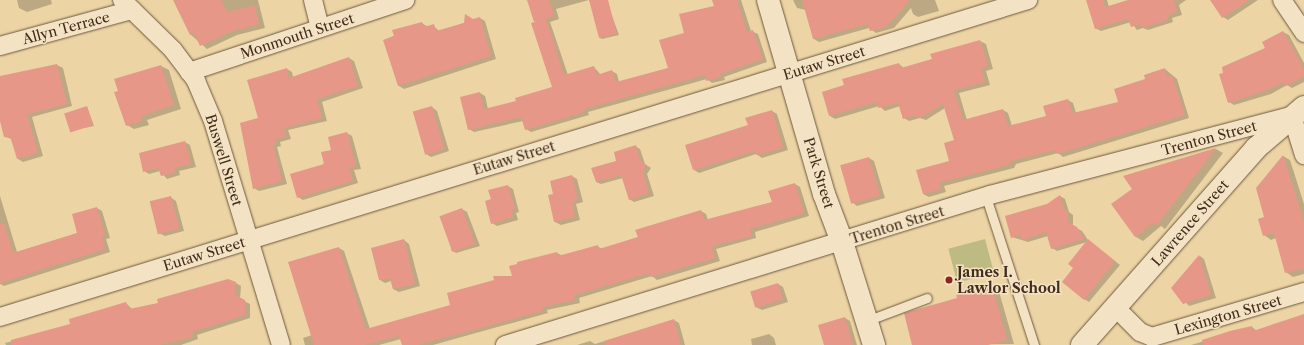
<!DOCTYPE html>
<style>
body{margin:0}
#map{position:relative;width:1304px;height:345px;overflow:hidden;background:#ecd4a4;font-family:"Libre Caslon Text",serif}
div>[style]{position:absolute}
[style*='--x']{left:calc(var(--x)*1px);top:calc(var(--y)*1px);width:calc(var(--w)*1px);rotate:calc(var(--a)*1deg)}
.green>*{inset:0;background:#bdbb82;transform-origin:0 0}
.shadow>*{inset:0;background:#0003}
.building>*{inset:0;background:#e79787;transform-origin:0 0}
.roads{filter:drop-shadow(0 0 1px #6d563d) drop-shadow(0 0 1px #6d563d)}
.lane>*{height:9px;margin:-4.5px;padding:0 4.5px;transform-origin:4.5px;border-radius:4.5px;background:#f3e3c4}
.street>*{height:18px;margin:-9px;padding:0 9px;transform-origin:9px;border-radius:9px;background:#f3e3c4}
.secondary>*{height:22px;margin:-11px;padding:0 11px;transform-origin:11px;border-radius:11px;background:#f3e3c4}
.dots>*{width:11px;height:11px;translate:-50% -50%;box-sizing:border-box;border:2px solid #f3e3c4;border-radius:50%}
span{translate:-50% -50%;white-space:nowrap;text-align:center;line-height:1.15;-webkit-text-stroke:3px #f3e3c4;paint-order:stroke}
.street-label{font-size:14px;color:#432c1b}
.poi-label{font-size:14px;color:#432c1b;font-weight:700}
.left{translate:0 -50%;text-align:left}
</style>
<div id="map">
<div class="green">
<i style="left:985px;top:239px;width:35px;height:38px;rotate:75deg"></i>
</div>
<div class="shadow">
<i style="clip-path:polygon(17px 0,51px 0,52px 4px,27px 12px,19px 8px)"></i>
<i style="clip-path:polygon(174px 0,258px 0,265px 28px,237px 35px,207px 49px,190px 34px)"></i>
<i style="clip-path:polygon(528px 0,589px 0,556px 9px,559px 19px,550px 22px,568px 75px,594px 67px,601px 75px,612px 71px,617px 74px,619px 82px,669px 68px,685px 33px,715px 6px,713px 0,741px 0,751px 31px,758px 34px,767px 62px,724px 77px,725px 80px,712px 83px,707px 79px,588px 112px,589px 115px,531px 132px,526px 129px,523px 121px,474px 132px,469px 129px,480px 93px,485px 96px,488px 109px,517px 102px,553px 88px,537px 23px)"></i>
<i style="clip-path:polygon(793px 0,935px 0,939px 11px,918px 17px,913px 14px,911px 8px,894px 28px,876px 33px,869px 28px,819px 42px,814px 39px,806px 10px,797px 8px)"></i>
<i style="clip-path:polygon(1087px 0,1107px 0,1109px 7px,1131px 0,1186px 0,1179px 5px,1182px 15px,1172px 18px,1173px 22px,1148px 30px,1143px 28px,1137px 30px,1131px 22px,1101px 31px,1095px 28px)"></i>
<i style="clip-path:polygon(1212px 0,1258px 0,1228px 20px,1223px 17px)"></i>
<i style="clip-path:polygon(612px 16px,619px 35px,602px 39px,600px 38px)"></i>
<i style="clip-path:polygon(480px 18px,485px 21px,496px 59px,404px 89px,399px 86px,385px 40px,422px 23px,428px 27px,434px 26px,439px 31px)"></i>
<i style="clip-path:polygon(1283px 32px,1289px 35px,1304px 63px,1304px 82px,1292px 88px,1287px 85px,1271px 94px,1234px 105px,1229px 102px,1267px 48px)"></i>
<i style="clip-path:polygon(980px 41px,986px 44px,993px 69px,986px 71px,990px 85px,959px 93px,967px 120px,1003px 110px,1008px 113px,1012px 126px,1047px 117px,1068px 100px,1073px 103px,1076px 113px,1119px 103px,1146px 80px,1165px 69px,1177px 79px,1189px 118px,1063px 157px,1058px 153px,1016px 164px,1014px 168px,944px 186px,946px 192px,929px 197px,923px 194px,951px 162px,955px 141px,945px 108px,926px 120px,920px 118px,909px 121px,904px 118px,900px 106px,885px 111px,879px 106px,835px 119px,830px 116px,846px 86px,899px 64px,904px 68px,933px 59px,932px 55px)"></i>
<i style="clip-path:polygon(349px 58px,354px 61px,363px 88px,322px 102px,327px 121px,288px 130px,291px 139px,280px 142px,281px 146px,277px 147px,287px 184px,259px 191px,254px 188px,260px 119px,287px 69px,292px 72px,293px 77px)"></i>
<i style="clip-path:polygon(57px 65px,63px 68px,72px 106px,32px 117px,43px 156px,23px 162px,18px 159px,12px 139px,5px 137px,0 118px,1px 77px)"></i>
<i style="clip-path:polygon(161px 66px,169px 70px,181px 109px,147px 120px,149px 125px,134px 129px,127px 125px,119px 91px)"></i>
<i style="clip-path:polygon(87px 107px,94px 126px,70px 131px)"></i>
<i style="clip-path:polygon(432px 107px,437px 111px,449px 151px,431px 157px,426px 154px)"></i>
<i style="clip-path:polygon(772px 111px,777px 114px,788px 150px,762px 158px,756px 154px,699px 173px,694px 170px,749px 126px)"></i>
<i style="clip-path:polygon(347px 133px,352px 136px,361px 169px,354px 170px,358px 183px,303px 200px,298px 197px)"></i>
<i style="clip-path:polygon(185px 142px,190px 145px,196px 167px,179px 171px,180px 175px,167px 179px,160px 171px,149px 174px,144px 171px)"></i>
<i style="clip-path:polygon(635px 146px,640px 149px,645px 164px,651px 168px,647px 174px,654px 196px,634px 202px,629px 199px,623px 178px,601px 184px,596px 182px)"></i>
<i style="clip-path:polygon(1216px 149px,1223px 153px,1165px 229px,1161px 226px,1143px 241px,1136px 237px,1113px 204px,1134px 189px,1124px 176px)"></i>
<i style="clip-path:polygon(1283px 156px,1290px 160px,1304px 204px,1304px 274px,1293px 277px,1286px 272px,1276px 238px,1271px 240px,1264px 235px,1265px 218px)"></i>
<i style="clip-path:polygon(869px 158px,874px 161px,885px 198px,857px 206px,852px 202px)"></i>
<i style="clip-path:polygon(572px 176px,577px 179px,583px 202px,576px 204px,580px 220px,561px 225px,555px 222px,549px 196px,555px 194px)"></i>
<i style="clip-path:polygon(795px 184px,800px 187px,809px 216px,755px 232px,756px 238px,716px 249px,720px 261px,657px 280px,652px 276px,579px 298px,580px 303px,547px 310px,548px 313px,433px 345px,403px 345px,401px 339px,379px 345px,305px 345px,303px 338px,312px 335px,339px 248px,344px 251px,370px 329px,451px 306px,513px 277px,557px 253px,563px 256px,597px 246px,602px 249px,639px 237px,701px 211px,706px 214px,708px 220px,773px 202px)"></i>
<i style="clip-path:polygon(508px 186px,513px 189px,519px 212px,516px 213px,518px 220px,497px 226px,492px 223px,492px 200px)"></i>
<i style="clip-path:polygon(0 196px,17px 252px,78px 233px,97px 208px,102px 211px,110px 238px,106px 239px,110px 252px,4px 286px,0 284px)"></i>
<i style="clip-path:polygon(1060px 196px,1065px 199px,1069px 212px,1073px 215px,1073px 226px,1082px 231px,1088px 240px,1120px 265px,1089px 302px,1084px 299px,1075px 268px,1087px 242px,1057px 251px,1052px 248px,1048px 236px,1028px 242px,1012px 237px)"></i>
<i style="clip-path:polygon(170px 197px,176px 201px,184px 231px,165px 236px,159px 233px)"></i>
<i style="clip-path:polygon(462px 209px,467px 212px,480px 246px,456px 253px,451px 250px)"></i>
<i style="clip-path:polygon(404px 240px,409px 244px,420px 286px,399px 292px,393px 289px,391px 281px,385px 283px,380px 280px)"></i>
<i style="clip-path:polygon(1200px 256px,1204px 259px,1216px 298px,1189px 306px,1173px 288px)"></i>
<i style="clip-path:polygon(236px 283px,241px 286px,240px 299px,250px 304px,250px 318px,197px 335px,198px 339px,181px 345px,6px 345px,5px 343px,71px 325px,126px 303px,133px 310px)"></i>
<i style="clip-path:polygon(778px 284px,783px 287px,788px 302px,762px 310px,756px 307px)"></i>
<i style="clip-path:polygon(991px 284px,998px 288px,1014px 344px,914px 345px,958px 299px)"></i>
<i style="clip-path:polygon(1304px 316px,1304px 345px,1191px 345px,1252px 327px,1257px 331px)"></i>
<i style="clip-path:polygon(845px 318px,850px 321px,857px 345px,825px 345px)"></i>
<i style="clip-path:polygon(674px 320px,679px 323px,685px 345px,577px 345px,590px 341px,595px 344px)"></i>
<i style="clip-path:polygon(769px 334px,774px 338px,776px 345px,752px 345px,751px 339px)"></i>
</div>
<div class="building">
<i style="clip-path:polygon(173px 0,221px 0,227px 12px,254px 5px,259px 24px,230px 32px,200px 46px,194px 33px,190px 35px)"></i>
<i style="clip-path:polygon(527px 0,549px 0,554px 16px,534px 22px)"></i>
<i style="clip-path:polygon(589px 0,608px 0,617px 34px,599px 38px)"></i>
<i style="clip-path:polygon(712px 0,737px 0,747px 32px,753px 30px,763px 59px,720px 74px,721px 77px,706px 81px,705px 75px,584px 109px,584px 112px,525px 130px,521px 117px,468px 130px,460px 97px,480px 92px,484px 109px,516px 101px,515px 98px,552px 87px,531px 23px,546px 19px,564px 75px,594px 66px,597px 75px,612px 70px,616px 82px,668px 68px,659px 40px,684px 33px,679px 14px,714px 6px)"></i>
<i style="clip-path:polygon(802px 0,910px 0,886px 27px,870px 31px,867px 24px,813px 39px)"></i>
<i style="clip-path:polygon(1086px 0,1103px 0,1105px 7px,1128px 0,1174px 0,1177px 12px,1168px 15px,1168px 20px,1142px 28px,1141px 24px,1131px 27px,1128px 19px,1095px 29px)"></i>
<i style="clip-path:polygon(1210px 0,1249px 0,1222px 18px)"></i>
<i style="clip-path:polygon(465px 14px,473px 19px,480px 17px,491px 56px,398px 86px,383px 40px,394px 36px,392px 30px,422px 22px,424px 27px,434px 24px,436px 31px,464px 23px)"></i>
<i style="clip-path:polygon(1283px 31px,1304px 69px,1304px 76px,1286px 86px,1284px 82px,1265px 91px,1228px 103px,1219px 74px,1223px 73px,1222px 67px,1265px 48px,1262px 42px)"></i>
<i style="clip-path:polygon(980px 40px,988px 66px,981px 68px,985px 82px,954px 90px,963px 120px,1003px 109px,1008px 126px,1046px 116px,1043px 106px,1068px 99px,1073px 113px,1118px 102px,1114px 89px,1145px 79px,1144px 75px,1165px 68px,1167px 77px,1172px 75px,1185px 115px,1057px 154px,1056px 150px,1011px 161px,1008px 165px,939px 183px,941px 189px,923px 194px,916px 170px,949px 161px,944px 143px,954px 140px,943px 104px,920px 118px,914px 116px,903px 119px,898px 103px,878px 108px,877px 102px,829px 116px,822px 92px,844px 85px,842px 79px,899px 63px,901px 68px,932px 59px,930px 54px)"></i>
<i style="clip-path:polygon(349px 57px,358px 86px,317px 99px,322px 118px,284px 128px,286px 137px,275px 139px,276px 144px,273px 145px,282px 181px,253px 189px,240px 123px,258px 118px,247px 80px,287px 68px,289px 78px)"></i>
<i style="clip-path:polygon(57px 64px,67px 104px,27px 114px,38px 153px,17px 159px,10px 136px,4px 137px,0 121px,0 76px)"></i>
<i style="clip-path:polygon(161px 65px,174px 105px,141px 116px,142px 121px,126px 126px,114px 92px,118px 91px,114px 79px)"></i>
<i style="left:87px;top:106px;width:20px;height:24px;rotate:72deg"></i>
<i style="left:432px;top:106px;width:45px;height:20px;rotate:74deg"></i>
<i style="clip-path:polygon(772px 110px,783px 148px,756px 155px,755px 151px,693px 170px,685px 145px,748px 125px,745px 118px)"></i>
<i style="clip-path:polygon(347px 132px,356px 166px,349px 168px,353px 181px,297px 198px,290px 174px,324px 164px,321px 152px,331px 150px,328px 137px)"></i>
<i style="clip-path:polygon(185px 141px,191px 164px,174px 168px,175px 173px,161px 176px,158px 168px,143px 172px,139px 153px)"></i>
<i style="clip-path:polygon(636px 145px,640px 160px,646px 165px,643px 171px,649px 193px,629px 200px,621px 175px,596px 182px,591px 168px,616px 161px,614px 152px)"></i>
<i style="clip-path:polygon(1216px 148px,1157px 225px,1153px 223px,1135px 237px,1111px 204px,1132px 189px,1123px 176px)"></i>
<i style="clip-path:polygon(1283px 155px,1304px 222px,1304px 268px,1285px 273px,1274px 233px,1263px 236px,1258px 219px,1264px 217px,1256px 188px)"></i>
<i style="left:869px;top:157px;width:40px;height:30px;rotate:74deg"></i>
<i style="clip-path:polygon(572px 175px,578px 200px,572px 202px,575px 217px,554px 222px,548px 195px,553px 194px,550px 181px)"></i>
<i style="clip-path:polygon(795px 183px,804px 213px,750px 229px,752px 236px,712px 246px,715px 258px,651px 277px,650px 273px,574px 295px,575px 300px,542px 307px,543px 311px,417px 345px,402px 345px,399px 336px,363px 345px,314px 345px,288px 262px,339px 247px,366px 329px,450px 305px,447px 293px,494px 280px,493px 276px,512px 276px,509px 266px,517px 264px,517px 262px,557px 252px,558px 256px,598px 245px,599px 249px,638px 237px,635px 230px,701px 210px,704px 220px,772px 202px,768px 191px)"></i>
<i style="clip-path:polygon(508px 185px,515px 209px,511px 210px,513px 217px,491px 224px,485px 201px,491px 199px,488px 190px)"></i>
<i style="clip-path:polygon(1060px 195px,1064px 209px,1068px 211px,1068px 222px,1077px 227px,1084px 239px,1051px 249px,1046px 232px,1022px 240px,1020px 235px,1011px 238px,1005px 216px,1047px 204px)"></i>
<i style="left:171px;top:196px;width:34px;height:22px;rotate:76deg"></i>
<i style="clip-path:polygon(97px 207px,105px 236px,102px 237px,105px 249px,0 283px,0 224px,4px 224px,13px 253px,77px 233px,72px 214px)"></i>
<i style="left:462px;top:208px;width:38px;height:24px;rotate:70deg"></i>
<i style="clip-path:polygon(404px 239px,415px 284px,393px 289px,390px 278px,379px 280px,371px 248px)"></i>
<i style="clip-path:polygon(1088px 239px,1115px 261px,1084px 300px,1062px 282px,1073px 268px,1068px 264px)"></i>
<i style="clip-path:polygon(1199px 255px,1211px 295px,1183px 304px,1171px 288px)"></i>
<i style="clip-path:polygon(228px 279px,236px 282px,235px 295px,245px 300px,245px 315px,192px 332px,193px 337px,159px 345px,11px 345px,11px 340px,70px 324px,69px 319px,126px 302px,129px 309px,158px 303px,157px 299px)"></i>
<i style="left:778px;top:283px;width:17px;height:29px;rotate:73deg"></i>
<i style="clip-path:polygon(991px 283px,1007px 340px,988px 345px,912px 345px,904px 313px,957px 298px,956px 293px)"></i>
<i style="clip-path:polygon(1304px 314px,1304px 345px,1203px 345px,1202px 340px,1230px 331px,1252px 326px,1253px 331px)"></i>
<i style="clip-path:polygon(845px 317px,853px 345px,824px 345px,818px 325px)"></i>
<i style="clip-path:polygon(674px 319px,681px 345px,605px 345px,604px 341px)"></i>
</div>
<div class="roads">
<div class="lane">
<i style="--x:986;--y:197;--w:156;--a:72"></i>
<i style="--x:866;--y:321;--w:65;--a:-20.7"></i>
</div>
<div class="street">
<i style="--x:122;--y:0;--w:71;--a:44.4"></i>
<i style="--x:173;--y:50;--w:39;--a:53"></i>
<i style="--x:196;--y:81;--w:43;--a:67"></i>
<i style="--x:213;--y:121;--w:234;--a:73.1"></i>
<i style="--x:313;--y:0;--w:29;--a:76"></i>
<i style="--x:1282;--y:0;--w:40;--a:56"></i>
<i style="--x:0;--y:46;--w:137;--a:-15.3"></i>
<i style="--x:189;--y:72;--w:228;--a:-18.4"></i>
<i style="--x:1116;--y:308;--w:34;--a:45"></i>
<i style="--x:1140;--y:332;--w:13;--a:23"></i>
<i style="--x:1152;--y:337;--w:159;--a:-16.5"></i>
<i style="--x:0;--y:317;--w:1076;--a:-17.14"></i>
<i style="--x:505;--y:345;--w:508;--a:-17.19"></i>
<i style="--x:990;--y:195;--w:312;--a:-14.7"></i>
<i style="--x:1292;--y:116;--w:41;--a:72.9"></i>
</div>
<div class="secondary">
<i style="--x:768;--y:0;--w:202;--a:73.9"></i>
<i style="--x:824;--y:194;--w:51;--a:69.4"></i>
<i style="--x:842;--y:242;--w:108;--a:72.7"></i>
<i style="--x:1082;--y:345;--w:263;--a:-48.5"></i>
<i style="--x:1256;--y:148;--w:63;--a:-40.5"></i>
</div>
</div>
<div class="dots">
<i style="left:949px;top:280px;background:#8f2418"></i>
</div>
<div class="street-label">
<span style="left:66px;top:28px;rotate:-15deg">Allyn Terrace</span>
<span style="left:297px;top:36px;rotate:-18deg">Monmouth Street</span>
<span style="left:824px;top:63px;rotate:-17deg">Eutaw Street</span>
<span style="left:1209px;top:138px;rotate:-15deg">Trenton Street</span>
<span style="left:514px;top:158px;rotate:-17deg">Eutaw Street</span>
<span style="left:224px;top:160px;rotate:73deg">Buswell Street</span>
<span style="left:819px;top:173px;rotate:73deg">Park Street</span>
<span style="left:1190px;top:223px;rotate:-49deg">Lawrence Street</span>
<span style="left:897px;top:225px;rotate:-17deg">Trenton Street</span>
<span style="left:204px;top:254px;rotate:-17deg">Eutaw Street</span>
<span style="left:1228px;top:315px;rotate:-16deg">Lexington Street</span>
</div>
<div class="poi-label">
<span class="left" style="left:957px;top:280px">James I.<br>Lawlor School</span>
</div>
</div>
